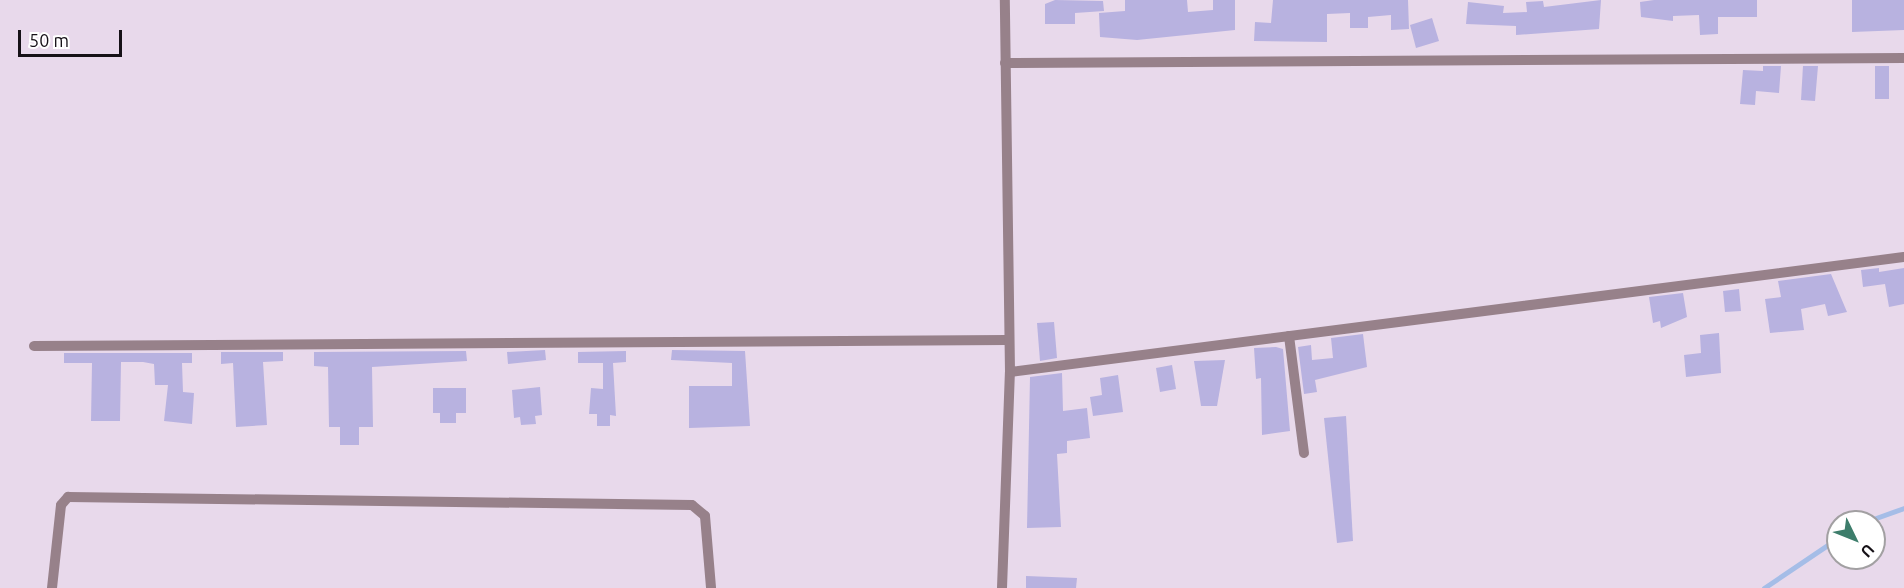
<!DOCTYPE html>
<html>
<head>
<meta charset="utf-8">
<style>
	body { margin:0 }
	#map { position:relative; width:1904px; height:588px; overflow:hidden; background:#e8d9eb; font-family:Ubuntu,sans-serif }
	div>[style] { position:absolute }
	.stream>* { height:4.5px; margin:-2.25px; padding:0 2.25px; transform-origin:2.25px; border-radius:2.25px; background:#a5bde7 }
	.building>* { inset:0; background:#b8b2e0 }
	.street>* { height:10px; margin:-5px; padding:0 5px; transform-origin:5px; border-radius:5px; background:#97818a }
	span { translate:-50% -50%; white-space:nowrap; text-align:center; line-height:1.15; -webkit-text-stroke:4.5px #fff; paint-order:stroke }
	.north { position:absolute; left:1826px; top:510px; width:60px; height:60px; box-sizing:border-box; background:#fff; border:2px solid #a2a0a2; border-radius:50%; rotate:133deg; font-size:16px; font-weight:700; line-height:24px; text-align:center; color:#161117 }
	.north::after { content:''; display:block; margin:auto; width:21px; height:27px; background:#3d7d6b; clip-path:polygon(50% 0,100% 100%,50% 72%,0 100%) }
	.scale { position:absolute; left:18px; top:30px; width:104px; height:27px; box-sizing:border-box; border:3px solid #161117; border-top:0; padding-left:8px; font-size:18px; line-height:21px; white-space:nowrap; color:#161117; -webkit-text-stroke:4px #fff; paint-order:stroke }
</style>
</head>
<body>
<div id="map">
	<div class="stream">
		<div style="left:1865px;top:522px;width:41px;rotate:-19.7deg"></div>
		<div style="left:1764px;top:588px;width:89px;rotate:-34deg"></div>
	</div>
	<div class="building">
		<div style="clip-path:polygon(1055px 0,1103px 1px,1104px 11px,1075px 13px,1075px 24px,1045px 24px,1045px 4px)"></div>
		<div style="clip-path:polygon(1125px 0,1187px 0,1188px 12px,1213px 10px,1213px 0,1235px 0,1235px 30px,1137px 40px,1100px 37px,1099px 13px,1125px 11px)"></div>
		<div style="clip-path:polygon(1273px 0,1408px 0,1409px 29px,1391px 30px,1391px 15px,1368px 17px,1368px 28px,1350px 28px,1350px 13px,1327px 14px,1327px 42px,1254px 41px,1255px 22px,1271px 23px)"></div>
		<div style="clip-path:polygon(1601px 0,1599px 29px,1516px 35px,1516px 26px,1466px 24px,1468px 2px,1504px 6px,1503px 13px,1527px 12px,1526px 2px,1543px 1px,1544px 7px)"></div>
		<div style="clip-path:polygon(1654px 0,1757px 0,1757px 17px,1718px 17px,1718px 34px,1700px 35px,1699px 15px,1673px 16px,1673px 21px,1641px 17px,1640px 2px)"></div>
		<div style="clip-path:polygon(1852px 0,1904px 0,1904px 30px,1852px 32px)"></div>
		<div style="clip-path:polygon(1432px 18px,1439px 41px,1416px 48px,1410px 25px)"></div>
		<div style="clip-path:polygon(1763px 66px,1781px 66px,1779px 93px,1756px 91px,1755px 105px,1740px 104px,1743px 70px,1763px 71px)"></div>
		<div style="clip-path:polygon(1803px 66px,1818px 66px,1815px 101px,1801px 100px)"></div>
		<div style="clip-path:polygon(1875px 66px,1889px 66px,1889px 99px,1875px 99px)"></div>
		<div style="clip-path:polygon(1879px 268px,1879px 272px,1904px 268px,1904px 304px,1889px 307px,1885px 284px,1863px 287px,1861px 270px)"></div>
		<div style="clip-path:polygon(1831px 274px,1847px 312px,1828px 316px,1825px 304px,1801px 309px,1804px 330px,1770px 333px,1765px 299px,1781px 297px,1778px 281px)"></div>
		<div style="clip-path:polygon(1739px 289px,1741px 311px,1725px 312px,1723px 291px)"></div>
		<div style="clip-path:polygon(1683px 293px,1687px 317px,1661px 328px,1660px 321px,1653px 323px,1649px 297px)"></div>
		<div style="clip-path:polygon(1054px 322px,1057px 358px,1040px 361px,1037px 323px)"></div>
		<div style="clip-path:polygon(1719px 333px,1721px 373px,1686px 377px,1684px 355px,1701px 353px,1700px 335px)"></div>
		<div style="clip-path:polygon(1363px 334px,1367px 367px,1315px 380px,1317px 392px,1304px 394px,1298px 347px,1311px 345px,1312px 360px,1333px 358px,1331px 338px)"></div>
		<div style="clip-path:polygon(1276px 347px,1283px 349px,1290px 431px,1262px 435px,1261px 378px,1256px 379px,1254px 348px)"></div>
		<div style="clip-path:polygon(545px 350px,546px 360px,508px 364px,507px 352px)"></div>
		<div style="clip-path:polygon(672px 350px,745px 351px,750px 426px,689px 428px,689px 386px,732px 386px,732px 363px,671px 360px)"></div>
		<div style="clip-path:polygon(466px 351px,467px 361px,372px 367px,373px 427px,359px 427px,359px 445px,340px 445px,340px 427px,329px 427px,328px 367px,314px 366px,314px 352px)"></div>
		<div style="clip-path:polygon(626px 351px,626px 362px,613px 363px,616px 416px,610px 415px,610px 426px,597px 426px,597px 414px,589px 414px,591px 388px,603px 389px,603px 363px,578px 363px,578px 352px)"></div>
		<div style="clip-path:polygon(221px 352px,283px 352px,283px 361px,263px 362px,267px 425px,236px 427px,233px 363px,221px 364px)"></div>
		<div style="clip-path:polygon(64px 353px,192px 353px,192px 363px,182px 363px,183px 392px,194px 393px,192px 424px,164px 421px,168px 385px,155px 385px,154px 364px,143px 362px,121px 362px,120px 421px,91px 421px,92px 363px,64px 363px)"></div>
		<div style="clip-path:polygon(1225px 360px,1217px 406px,1201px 406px,1194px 361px)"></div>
		<div style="clip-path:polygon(1172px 365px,1176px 389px,1160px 392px,1156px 368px)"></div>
		<div style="clip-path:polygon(1062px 373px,1063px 411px,1087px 408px,1090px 438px,1067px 441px,1067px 453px,1057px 454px,1061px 527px,1027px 528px,1030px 377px)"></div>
		<div style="clip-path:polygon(1118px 375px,1123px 412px,1093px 416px,1090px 397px,1102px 395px,1100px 378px)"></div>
		<div style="clip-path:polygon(540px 387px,542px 415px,535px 416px,536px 424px,521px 425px,520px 417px,514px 418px,512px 390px)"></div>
		<div style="clip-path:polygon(433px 388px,466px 388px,466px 413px,456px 413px,456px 423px,440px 423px,440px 413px,433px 413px)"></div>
		<div style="clip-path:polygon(1346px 416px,1353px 541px,1337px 543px,1324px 418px)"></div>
		<div style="clip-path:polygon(1026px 576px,1077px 578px,1076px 588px,1026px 588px)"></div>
	</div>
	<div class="street">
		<div style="left:1005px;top:63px;width:899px;rotate:-0.32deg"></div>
		<div style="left:1289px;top:336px;width:118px;rotate:82.7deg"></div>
		<div style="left:34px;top:346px;width:973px;rotate:-0.35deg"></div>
		<div style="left:1010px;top:372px;width:901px;rotate:-7.33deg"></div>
		<div style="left:52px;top:588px;width:83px;rotate:-83.8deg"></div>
		<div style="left:61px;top:505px;width:11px;rotate:-49deg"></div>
		<div style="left:68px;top:497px;width:624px;rotate:0.73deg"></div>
		<div style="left:692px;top:505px;width:17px;rotate:40deg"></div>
		<div style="left:705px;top:516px;width:72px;rotate:85.2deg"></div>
		<div style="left:1002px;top:588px;width:216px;rotate:-87.9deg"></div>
		<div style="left:1010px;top:372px;width:372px;rotate:-90.8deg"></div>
	</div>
	<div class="north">U</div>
	<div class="scale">50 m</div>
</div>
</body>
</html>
